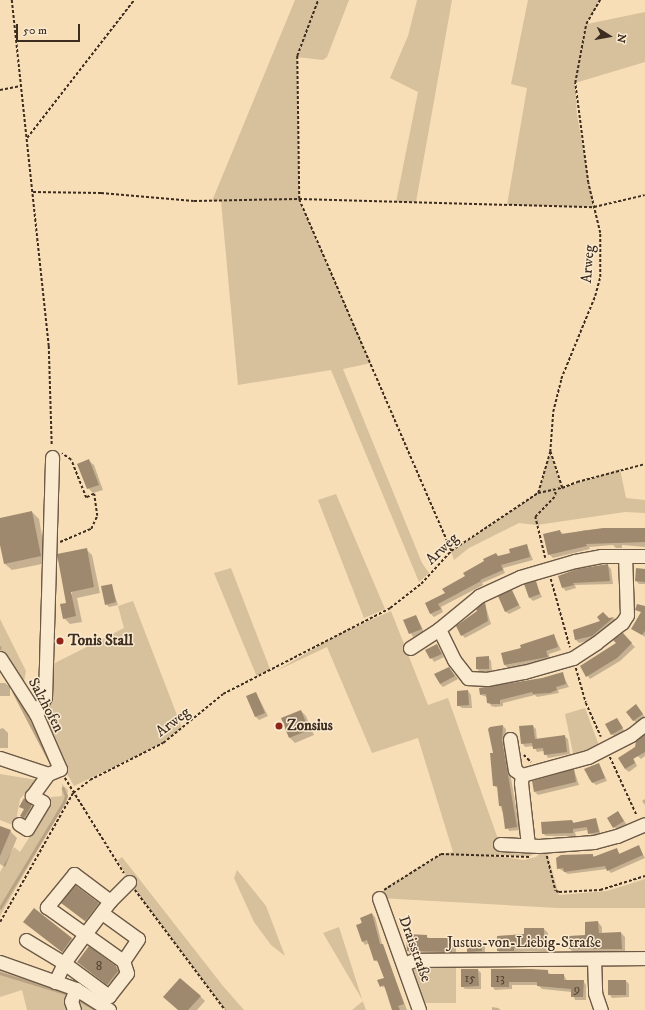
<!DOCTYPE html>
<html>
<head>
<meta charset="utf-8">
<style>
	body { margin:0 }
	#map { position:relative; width:645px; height:1010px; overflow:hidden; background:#f7deb6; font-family:"IM FELL DW Pica",serif }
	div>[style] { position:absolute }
	.green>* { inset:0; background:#d7c09c }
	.shadow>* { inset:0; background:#0003 }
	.stream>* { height:2.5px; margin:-1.25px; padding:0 1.25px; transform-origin:1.25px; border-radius:1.25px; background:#b8a283 }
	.building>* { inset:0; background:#9e896e }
	.path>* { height:1.5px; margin-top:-0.75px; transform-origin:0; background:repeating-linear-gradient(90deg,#3d2d20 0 3px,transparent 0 5px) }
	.roads { filter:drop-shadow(1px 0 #6c5946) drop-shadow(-1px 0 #6c5946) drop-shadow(0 1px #6c5946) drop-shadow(0 -1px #6c5946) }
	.minor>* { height:13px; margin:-6.5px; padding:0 6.5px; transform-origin:6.5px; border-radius:6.5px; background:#faead0 }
	.dots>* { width:11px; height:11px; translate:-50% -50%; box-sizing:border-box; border:2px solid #faead0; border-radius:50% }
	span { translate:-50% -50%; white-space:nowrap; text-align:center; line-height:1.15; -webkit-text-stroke:3px #faead0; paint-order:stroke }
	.number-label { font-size:13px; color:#554434 }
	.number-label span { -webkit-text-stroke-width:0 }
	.street-label { font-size:15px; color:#3d2d20 }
	.poi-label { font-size:15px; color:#3d2d20; font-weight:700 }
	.left { translate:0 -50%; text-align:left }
	.north { position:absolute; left:589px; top:16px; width:40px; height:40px; -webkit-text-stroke:3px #faead0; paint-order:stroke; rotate:101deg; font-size:11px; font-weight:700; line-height:16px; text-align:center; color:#3d2d20 }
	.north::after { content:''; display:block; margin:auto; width:14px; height:18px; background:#3d2d20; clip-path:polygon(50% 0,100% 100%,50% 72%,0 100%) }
	.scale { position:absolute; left:16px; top:24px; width:64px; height:18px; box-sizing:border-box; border:2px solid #3d2d20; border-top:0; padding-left:5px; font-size:12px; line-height:14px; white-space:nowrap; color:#3d2d20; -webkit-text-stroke:3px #faead0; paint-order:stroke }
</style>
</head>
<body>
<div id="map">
	<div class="green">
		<div style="clip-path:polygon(295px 0,349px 0,327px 57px,323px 60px,297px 57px,299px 199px,371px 363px,343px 369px,422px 563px,429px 573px,419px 582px,331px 370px,238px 385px,221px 201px,212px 201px)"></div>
		<div style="clip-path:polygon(417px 0,452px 0,416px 202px,396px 202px,418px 92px,390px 78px,408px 36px)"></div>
		<div style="clip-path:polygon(528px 0,600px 0,587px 24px,645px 12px,645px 62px,575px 83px,577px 115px,594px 207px,507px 205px,527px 88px,511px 84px)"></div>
		<div style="clip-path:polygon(550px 452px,562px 488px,620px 469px,626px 498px,645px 500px,645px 513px,625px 512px,537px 525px,519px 523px,469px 548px,454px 560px,451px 551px,538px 493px)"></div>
		<div style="clip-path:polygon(336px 494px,385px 609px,364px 618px,318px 500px)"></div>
		<div style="clip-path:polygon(231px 568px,270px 669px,257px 677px,214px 573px)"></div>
		<div style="clip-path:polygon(133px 601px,182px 728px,163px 743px,74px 786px,62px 765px,44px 716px,48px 698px,45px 668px,124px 628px,118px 606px)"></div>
		<div style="clip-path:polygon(391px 611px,428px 705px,448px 698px,498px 839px,538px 851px,530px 856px,487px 855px,524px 860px,536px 857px,541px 852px,547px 852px,559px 895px,607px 891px,645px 879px,645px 908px,558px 908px,379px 898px,386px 887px,441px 854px,453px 852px,418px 738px,372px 753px,327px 647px,276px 671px,337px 635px)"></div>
		<div style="clip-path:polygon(0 619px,26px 671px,23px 687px,0 658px)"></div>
		<div style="clip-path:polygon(585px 708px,600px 748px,574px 758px,565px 714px)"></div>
		<div style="clip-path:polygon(0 774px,37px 780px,20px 799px,15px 826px,0 820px)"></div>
		<div style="clip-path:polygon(62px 784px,68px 790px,66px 801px,0 916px,0 872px,14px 847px,20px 852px,46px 811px,51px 797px,62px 796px)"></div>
		<div style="clip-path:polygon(122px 857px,223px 986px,244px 1010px,225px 1010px,129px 882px,118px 860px)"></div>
		<div style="clip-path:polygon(237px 870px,266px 906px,285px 956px,271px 945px,254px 922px,234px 878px)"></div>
		<div style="clip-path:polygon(339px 927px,363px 1002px,366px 1010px,352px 1010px,363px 1001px,323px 933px)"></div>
		<div style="clip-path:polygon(417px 965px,456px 966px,456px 1003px,423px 1003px,412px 973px,413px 967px)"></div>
		<div style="clip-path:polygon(0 966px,67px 990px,109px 1010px,27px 1010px,22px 990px,0 997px)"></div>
	</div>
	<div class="shadow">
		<div style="clip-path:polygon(89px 461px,94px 465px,103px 490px,93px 493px,88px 488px)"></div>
		<div style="clip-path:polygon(32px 512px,39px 519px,47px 563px,12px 570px,5px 564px,0 541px,0 519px)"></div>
		<div style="clip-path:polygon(638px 528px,645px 529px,645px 547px,622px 545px,622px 548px,616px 548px,613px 545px,589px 547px,590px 549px,553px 558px,549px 554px,560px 531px,564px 535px,585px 530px)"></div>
		<div style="clip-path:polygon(527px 545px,533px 560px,503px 568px,505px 573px,482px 583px,483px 585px,441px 607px,443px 612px,434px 617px,431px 614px,426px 604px,446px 594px,486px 562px,511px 554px)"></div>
		<div style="clip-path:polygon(86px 549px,92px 555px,100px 593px,77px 598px,82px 622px,70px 624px,64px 618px)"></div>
		<div style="clip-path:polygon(608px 566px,611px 569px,613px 584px,575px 585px,576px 588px,566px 591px,563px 588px)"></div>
		<div style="clip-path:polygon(645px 570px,645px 584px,639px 584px,636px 581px)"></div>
		<div style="clip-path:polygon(535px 582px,542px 597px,533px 601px,529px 597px)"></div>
		<div style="clip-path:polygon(111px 585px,118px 605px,109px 607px,106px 604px)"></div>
		<div style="clip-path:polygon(511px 591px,521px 608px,509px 614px,505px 611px)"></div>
		<div style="clip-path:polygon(485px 604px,491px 624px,465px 638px,462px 635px)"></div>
		<div style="clip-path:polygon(416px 616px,424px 632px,413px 637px,404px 621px)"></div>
		<div style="clip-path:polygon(614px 618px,616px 620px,595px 639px,579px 643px,576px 640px,574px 631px)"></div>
		<div style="clip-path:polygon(645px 620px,645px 637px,633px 629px)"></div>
		<div style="clip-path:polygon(622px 634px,635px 647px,620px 661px,590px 679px,581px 666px,617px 643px)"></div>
		<div style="clip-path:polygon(554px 635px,561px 650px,549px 654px,550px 660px,508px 668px,505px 665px,522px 649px)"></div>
		<div style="clip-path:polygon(437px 645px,444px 657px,434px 662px,427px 650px)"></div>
		<div style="clip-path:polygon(488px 657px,491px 661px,492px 672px,480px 672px,477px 669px)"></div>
		<div style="clip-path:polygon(449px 668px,458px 679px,443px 687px,440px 684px)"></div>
		<div style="clip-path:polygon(562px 673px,569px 687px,558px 690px,559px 693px,537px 697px,535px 695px,503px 703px,503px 706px,495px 707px,491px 706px,487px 697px,481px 695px)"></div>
		<div style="clip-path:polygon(0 683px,5px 683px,10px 687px,10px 696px,0 696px)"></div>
		<div style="clip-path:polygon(468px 691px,471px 695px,472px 708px,462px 708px,458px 705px)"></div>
		<div style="clip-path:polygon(256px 693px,268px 716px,259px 720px,256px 717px)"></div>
		<div style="clip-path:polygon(639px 709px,645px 717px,637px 723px,633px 720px)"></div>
		<div style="clip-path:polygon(301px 711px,306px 716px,314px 735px,295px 743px,290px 738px)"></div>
		<div style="clip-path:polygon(617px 719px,625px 732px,615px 737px,612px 734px)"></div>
		<div style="clip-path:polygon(503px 726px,506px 729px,505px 744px,520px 830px,509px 831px,500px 805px,498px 788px,494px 786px,494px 754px)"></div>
		<div style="clip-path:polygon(533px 726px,536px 729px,537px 740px,564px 736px,568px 739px,570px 754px,548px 758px,544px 751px,537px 752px,534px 746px,525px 747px,522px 743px)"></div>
		<div style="clip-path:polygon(3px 728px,8px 733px,8px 748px,0 748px,0 729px)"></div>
		<div style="clip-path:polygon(645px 735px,645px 756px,641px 759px,632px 751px)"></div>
		<div style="clip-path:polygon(632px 755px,637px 766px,629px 772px,625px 769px)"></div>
		<div style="clip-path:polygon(599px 764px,607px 781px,596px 785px,589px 779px,585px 769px)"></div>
		<div style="clip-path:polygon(574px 770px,579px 785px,538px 795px,535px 792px)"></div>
		<div style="clip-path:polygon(645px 799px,645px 805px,642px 801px)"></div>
		<div style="clip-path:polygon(25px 800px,34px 809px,28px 820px,21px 816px,25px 810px,21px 806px)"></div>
		<div style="clip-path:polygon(618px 812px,627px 825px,617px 830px,614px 827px)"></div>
		<div style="clip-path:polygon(596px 819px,601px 835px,592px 836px,588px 830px,575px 832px,576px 836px,546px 836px,542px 833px,572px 821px,574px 823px)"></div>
		<div style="clip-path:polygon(0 827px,10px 831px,17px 838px,5px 867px,0 864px)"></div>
		<div style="clip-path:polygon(639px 847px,645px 858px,611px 873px,607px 869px,568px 874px,558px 868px,592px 855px,595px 857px,616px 849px,620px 854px)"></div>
		<div style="clip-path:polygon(62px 903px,98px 903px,103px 908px,90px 925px)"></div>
		<div style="clip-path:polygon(34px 910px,77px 943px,67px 956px,25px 922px)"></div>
		<div style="clip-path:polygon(372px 914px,375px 917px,382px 944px,407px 1010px,393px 1010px,386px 988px,381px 986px,385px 979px,379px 963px,375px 960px,369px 943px,365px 945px,363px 942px,357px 926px)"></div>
		<div style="clip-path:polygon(598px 922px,602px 927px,602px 933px,621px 933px,625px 937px,625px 952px,574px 953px,570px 949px)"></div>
		<div style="clip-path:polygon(544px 929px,548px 933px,548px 951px,518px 952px,518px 955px,503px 955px,498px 951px,525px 935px)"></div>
		<div style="clip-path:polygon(426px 936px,430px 939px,452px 939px,456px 943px,456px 955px,412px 955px,408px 951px)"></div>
		<div style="clip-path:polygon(482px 940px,485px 943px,485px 954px,471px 954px,468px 951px)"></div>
		<div style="clip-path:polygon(78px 962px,116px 967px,121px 972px,113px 989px)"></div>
		<div style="clip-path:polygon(478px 970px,481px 973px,481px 989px,465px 989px,462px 986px)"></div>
		<div style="clip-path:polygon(547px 971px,551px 975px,564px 975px,567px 981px,583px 981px,586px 985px,586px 1000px,575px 1000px,572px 992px,542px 989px,538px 985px,512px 985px,512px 989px,495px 990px,492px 986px)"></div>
		<div style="clip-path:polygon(626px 981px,629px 984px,629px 997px,612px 998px,609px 994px)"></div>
		<div style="clip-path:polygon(200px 996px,205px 1001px,197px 1010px,179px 1010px)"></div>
		<div style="clip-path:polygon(492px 1007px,498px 1008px,501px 1010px,492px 1010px)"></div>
	</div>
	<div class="stream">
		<div style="left:0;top:647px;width:1px;rotate:90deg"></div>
		<div style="left:14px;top:692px;width:80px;rotate:62.5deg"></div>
		<div style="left:0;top:908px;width:124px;rotate:-58.9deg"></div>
		<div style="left:64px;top:802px;width:6px;rotate:-72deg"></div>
		<div style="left:66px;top:796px;width:8px;rotate:-113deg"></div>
		<div style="left:0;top:973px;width:68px;rotate:17.1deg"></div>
		<div style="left:78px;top:999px;width:22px;rotate:30deg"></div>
	</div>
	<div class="building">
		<div style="clip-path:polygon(89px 459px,99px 485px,87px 489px,77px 464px)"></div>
		<div style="clip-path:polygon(32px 511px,41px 556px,4px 564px,0 545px,0 518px)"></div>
		<div style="clip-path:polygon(603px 528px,645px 528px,645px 542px,586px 544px,587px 546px,548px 555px,543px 534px,560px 530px,561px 534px)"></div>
		<div style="clip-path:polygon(527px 544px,530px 557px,501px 565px,503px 570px,480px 580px,481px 581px,438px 604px,441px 609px,430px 614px,425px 603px,445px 593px,442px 589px,465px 576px,463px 573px,484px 561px,483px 559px,496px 553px,498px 556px,510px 553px,509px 549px)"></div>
		<div style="clip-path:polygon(87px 548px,94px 587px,71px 592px,76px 616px,63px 619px,60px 604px,66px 603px,57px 554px)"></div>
		<div style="clip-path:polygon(608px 564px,610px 581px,573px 583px,574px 585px,562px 588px,558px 576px,577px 569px)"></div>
		<div style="clip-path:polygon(636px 568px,645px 569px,645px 582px,635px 581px)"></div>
		<div style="clip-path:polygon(536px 581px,540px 594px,529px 598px,524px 584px)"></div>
		<div style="clip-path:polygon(112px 584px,116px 602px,105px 605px,101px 586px)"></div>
		<div style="clip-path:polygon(512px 590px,519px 605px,505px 612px,498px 596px)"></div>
		<div style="clip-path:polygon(485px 602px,488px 621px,461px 636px,456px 626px,477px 611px,476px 609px)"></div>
		<div style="clip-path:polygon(637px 604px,645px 606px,645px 631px,642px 635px,631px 629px,641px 612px,635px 610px)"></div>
		<div style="clip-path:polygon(603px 612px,609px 618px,614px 617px,592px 636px,575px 640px,573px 630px,600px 621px,597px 617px)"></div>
		<div style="clip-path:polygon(416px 615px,422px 629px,409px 634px,403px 620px)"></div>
		<div style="clip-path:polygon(623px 633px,632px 643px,617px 658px,586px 677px,580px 666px,616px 643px,613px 640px)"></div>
		<div style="clip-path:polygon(554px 634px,558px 647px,546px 651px,548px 657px,504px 665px,501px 653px,521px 648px,520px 645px)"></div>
		<div style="clip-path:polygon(437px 644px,442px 654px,430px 659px,425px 650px)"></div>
		<div style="clip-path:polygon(489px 656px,489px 669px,476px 669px,476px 657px)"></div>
		<div style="clip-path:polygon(449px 667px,455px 676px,440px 684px,434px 674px)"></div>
		<div style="clip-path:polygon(563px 672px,566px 684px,556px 687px,557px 690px,550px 693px,533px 694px,532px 692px,500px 700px,500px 704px,492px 704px,487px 703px,486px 694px,480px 695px,479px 688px,542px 678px)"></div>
		<div style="clip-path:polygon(468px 690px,469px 705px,457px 706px,457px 691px)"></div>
		<div style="clip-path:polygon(256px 692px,265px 713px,255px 717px,246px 696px)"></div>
		<div style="clip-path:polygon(636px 704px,643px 714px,633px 721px,626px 712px)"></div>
		<div style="clip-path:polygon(301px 710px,309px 730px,289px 738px,281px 718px)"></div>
		<div style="clip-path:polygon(617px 718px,623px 728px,611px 735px,605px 724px)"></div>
		<div style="clip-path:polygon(503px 725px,502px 740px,517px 827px,505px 829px,502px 806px,499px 806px,497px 786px,493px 786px,490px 753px,493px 753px,488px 729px,490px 727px)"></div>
		<div style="clip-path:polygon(533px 725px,535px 739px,565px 735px,567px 752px,544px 755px,543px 748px,533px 749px,532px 743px,521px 744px,519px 726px)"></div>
		<div style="clip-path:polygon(645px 734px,645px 752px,633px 759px,635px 763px,625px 769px,618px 758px,635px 747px,636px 741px)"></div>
		<div style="clip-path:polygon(599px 763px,605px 778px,592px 783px,584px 769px)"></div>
		<div style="clip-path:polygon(574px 769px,576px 782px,534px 792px,532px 781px)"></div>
		<div style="clip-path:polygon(24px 798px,32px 805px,24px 818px,20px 816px,24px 809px,19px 807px)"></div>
		<div style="clip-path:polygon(618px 811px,624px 821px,613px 828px,607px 818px)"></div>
		<div style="clip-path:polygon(596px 818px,599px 832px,588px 834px,587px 827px,573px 829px,573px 833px,542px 834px,541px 822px,572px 820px,573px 823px)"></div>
		<div style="clip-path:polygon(0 826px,11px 830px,0 856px)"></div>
		<div style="clip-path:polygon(639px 845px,643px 855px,607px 871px,605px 866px,564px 872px,563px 868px,557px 869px,556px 858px,561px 855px,593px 854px,593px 857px,617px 848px,619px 854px)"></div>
		<div style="clip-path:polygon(75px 885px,99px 903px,85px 921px,61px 903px)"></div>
		<div style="clip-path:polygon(34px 908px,72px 938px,62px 952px,23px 922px)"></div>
		<div style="clip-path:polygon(372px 913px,380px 944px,383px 944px,404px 1004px,398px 1006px,400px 1010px,392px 1010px,384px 985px,380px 987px,377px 980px,384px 978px,377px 960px,374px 961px,367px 940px,362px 942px,356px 925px,362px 923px,360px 918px)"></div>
		<div style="clip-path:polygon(598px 921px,599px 933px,621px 932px,622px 949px,569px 949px,569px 936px,585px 935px,585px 922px)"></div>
		<div style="clip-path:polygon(524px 928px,544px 928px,544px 948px,514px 948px,514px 951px,497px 951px,497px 936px,524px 934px)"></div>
		<div style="clip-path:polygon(406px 934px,427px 935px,427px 938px,452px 938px,452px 952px,407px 951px)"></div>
		<div style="clip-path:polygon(467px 939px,482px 939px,482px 951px,467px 952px)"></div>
		<div style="clip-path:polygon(89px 946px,116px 966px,118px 971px,107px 985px,77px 962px)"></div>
		<div style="clip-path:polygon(461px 969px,478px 969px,479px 986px,461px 987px)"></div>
		<div style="clip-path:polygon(491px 969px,531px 969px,548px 970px,548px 974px,564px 974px,564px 980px,584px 980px,583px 997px,571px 997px,571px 989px,537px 986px,537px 982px,509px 982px,509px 987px,491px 987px)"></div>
		<div style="clip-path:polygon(180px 978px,201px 996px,188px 1010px,178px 1010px,163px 997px)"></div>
		<div style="clip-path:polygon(608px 980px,626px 980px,626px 995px,608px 995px)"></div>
	</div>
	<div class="path">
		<div style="left:12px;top:0;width:348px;rotate:83.9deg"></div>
		<div style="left:49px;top:346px;width:100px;rotate:88.3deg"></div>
		<div style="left:0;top:90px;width:21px;rotate:-11deg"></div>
		<div style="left:27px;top:138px;width:175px;rotate:-52.2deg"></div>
		<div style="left:33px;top:192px;width:68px;rotate:0.8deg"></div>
		<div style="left:101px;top:193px;width:93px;rotate:4.9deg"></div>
		<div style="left:194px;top:201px;width:105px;rotate:-1.1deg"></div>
		<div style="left:299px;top:199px;width:143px;rotate:-90.8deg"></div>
		<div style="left:297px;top:56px;width:60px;rotate:-69.4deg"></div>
		<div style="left:562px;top:488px;width:16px;rotate:-22deg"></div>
		<div style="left:577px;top:482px;width:70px;rotate:-14.8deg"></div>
		<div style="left:538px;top:493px;width:25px;rotate:-12deg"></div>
		<div style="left:562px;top:488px;width:38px;rotate:-108deg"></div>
		<div style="left:60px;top:542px;width:34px;rotate:-23deg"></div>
		<div style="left:91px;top:529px;width:14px;rotate:-65deg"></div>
		<div style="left:97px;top:516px;width:22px;rotate:-98deg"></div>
		<div style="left:94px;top:494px;width:9px;rotate:153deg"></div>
		<div style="left:86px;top:498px;width:41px;rotate:-111.5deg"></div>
		<div style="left:71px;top:460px;width:11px;rotate:-146deg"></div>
		<div style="left:451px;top:551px;width:383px;rotate:-113.4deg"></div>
		<div style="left:299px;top:199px;width:295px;rotate:1.6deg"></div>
		<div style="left:594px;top:207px;width:52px;rotate:-13.2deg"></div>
		<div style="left:545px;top:558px;width:42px;rotate:-103.7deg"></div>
		<div style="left:535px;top:517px;width:30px;rotate:-46deg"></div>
		<div style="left:556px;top:495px;width:4px;rotate:-117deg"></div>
		<div style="left:551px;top:579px;width:71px;rotate:74.4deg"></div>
		<div style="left:576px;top:668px;width:36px;rotate:74deg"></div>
		<div style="left:586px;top:703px;width:37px;rotate:66deg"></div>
		<div style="left:524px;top:755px;width:10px;rotate:45deg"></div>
		<div style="left:610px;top:757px;width:65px;rotate:65.4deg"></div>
		<div style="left:65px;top:778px;width:112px;rotate:58.2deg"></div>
		<div style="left:547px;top:856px;width:36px;rotate:76deg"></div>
		<div style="left:556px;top:891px;width:3px;rotate:18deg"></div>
		<div style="left:559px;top:892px;width:41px;rotate:-2.8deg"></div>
		<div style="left:600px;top:890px;width:47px;rotate:-17.3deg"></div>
		<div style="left:135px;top:890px;width:150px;rotate:53.1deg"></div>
		<div style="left:384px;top:890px;width:67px;rotate:-32.3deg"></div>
		<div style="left:441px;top:854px;width:90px;rotate:1.9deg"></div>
		<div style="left:0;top:922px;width:148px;rotate:-60.5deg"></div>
		<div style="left:73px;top:793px;width:21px;rotate:-37deg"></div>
		<div style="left:90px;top:780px;width:82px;rotate:-26.9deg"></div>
		<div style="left:163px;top:743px;width:77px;rotate:-39.2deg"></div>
		<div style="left:223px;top:694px;width:188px;rotate:-27.2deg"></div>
		<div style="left:390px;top:608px;width:39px;rotate:-38deg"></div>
		<div style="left:421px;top:584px;width:45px;rotate:-47.7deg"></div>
		<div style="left:451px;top:551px;width:105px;rotate:-33.7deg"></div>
		<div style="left:538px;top:493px;width:43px;rotate:-73.7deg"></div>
		<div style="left:550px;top:452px;width:40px;rotate:-85.7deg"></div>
		<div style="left:553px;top:412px;width:34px;rotate:-76deg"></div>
		<div style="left:561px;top:379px;width:90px;rotate:-67.7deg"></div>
		<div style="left:595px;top:296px;width:20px;rotate:-75deg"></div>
		<div style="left:600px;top:277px;width:44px;rotate:-90deg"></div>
		<div style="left:600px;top:233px;width:51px;rotate:-103.5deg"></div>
		<div style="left:588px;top:183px;width:101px;rotate:-97.4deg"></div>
		<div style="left:575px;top:83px;width:60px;rotate:-79.4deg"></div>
		<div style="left:586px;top:24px;width:28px;rotate:-60deg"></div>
	</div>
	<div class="roads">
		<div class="minor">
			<div style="left:439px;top:629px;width:34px;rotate:64deg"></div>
			<div style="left:454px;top:660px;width:23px;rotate:52deg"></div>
			<div style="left:468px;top:678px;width:19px;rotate:3deg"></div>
			<div style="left:487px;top:679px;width:38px;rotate:-11deg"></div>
			<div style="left:524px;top:672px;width:51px;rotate:-15.9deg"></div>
			<div style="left:573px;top:658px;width:27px;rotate:-33deg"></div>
			<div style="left:596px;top:643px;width:33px;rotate:-38deg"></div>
			<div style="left:622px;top:623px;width:9px;rotate:-58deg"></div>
			<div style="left:627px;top:615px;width:59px;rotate:-91.9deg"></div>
			<div style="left:410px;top:648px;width:35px;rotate:-33deg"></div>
			<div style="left:439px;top:629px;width:52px;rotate:-39.5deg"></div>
			<div style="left:479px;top:596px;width:45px;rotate:-24.9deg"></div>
			<div style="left:520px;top:577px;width:57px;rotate:-16.2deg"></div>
			<div style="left:575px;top:561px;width:26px;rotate:-11deg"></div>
			<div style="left:601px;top:556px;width:44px"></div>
			<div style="left:0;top:658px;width:67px;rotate:57.3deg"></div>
			<div style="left:36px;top:714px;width:60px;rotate:66.4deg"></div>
			<div style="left:60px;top:769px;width:13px;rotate:157deg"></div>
			<div style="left:48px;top:774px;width:51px;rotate:-161.6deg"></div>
			<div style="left:36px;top:714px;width:19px;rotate:-62deg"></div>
			<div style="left:45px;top:697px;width:240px;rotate:-88.3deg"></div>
			<div style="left:510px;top:739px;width:31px;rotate:81deg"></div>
			<div style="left:515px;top:770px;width:9px;rotate:36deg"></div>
			<div style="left:19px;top:824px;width:9px;rotate:32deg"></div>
			<div style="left:27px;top:829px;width:31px;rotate:-59deg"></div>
			<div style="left:43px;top:802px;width:13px;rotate:-151deg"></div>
			<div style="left:32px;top:796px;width:27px;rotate:-54deg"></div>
			<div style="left:500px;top:844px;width:39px;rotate:3deg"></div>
			<div style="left:539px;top:846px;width:55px;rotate:-4.2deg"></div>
			<div style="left:594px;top:842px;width:24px;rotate:-15deg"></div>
			<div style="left:617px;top:836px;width:30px;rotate:-23deg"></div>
			<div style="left:528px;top:845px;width:62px;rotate:-96.4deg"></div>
			<div style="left:521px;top:783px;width:8px;rotate:-83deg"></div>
			<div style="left:522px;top:775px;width:68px;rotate:-15.3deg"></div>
			<div style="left:588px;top:757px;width:48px;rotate:-27.1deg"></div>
			<div style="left:631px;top:735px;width:18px;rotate:-38deg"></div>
			<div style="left:379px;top:898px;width:119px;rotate:70.3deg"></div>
			<div style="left:110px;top:901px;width:27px;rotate:-45deg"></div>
			<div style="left:102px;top:913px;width:44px;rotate:35.8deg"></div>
			<div style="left:138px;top:939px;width:27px;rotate:124deg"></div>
			<div style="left:123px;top:961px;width:47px;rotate:-144.6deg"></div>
			<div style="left:85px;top:934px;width:41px;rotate:-52.9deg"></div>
			<div style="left:110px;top:901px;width:45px;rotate:-143.1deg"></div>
			<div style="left:74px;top:874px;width:43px;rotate:129.3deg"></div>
			<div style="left:47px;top:907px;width:47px;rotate:35.4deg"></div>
			<div style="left:85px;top:934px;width:36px;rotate:126deg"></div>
			<div style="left:64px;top:963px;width:56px;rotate:36.3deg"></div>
			<div style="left:109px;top:996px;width:29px;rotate:-52deg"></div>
			<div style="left:127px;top:973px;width:13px;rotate:-108deg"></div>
			<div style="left:26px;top:940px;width:44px;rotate:31.2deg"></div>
			<div style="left:64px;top:963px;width:21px;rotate:115deg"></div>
			<div style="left:594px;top:959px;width:34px;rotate:88deg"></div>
			<div style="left:595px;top:993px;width:18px;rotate:71deg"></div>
			<div style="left:0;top:962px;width:81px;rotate:19.6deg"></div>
			<div style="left:76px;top:989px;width:39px;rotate:32deg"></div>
			<div style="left:404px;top:964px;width:11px;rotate:-22deg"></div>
			<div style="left:414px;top:960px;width:231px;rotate:-0.5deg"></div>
			<div style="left:74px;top:1010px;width:9px;rotate:-108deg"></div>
			<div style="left:71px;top:1001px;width:13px;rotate:-67deg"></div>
		</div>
	</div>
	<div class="dots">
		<div style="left:60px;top:641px;background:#8f2418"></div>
		<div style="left:279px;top:726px;background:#8f2418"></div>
	</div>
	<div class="number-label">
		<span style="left:99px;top:966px">8</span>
		<span style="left:470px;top:978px">15</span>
		<span style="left:500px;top:978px">13</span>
		<span style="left:577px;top:989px">9</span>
	</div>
	<div class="street-label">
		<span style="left:588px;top:264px;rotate:-85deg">Arweg</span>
		<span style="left:442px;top:549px;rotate:-43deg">Arweg</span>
		<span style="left:46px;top:705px;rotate:62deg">Salzhofen</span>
		<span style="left:173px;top:722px;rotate:-37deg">Arweg</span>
		<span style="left:524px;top:943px">Justus-von-Liebig-Straße</span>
		<span style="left:415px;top:949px;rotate:70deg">Draisstraße</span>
	</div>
	<div class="poi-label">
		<span class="left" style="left:68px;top:641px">Tonis Stall</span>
		<span class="left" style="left:287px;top:726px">Zonsius</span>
	</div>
	<div class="north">N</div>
	<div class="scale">50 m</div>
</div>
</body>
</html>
